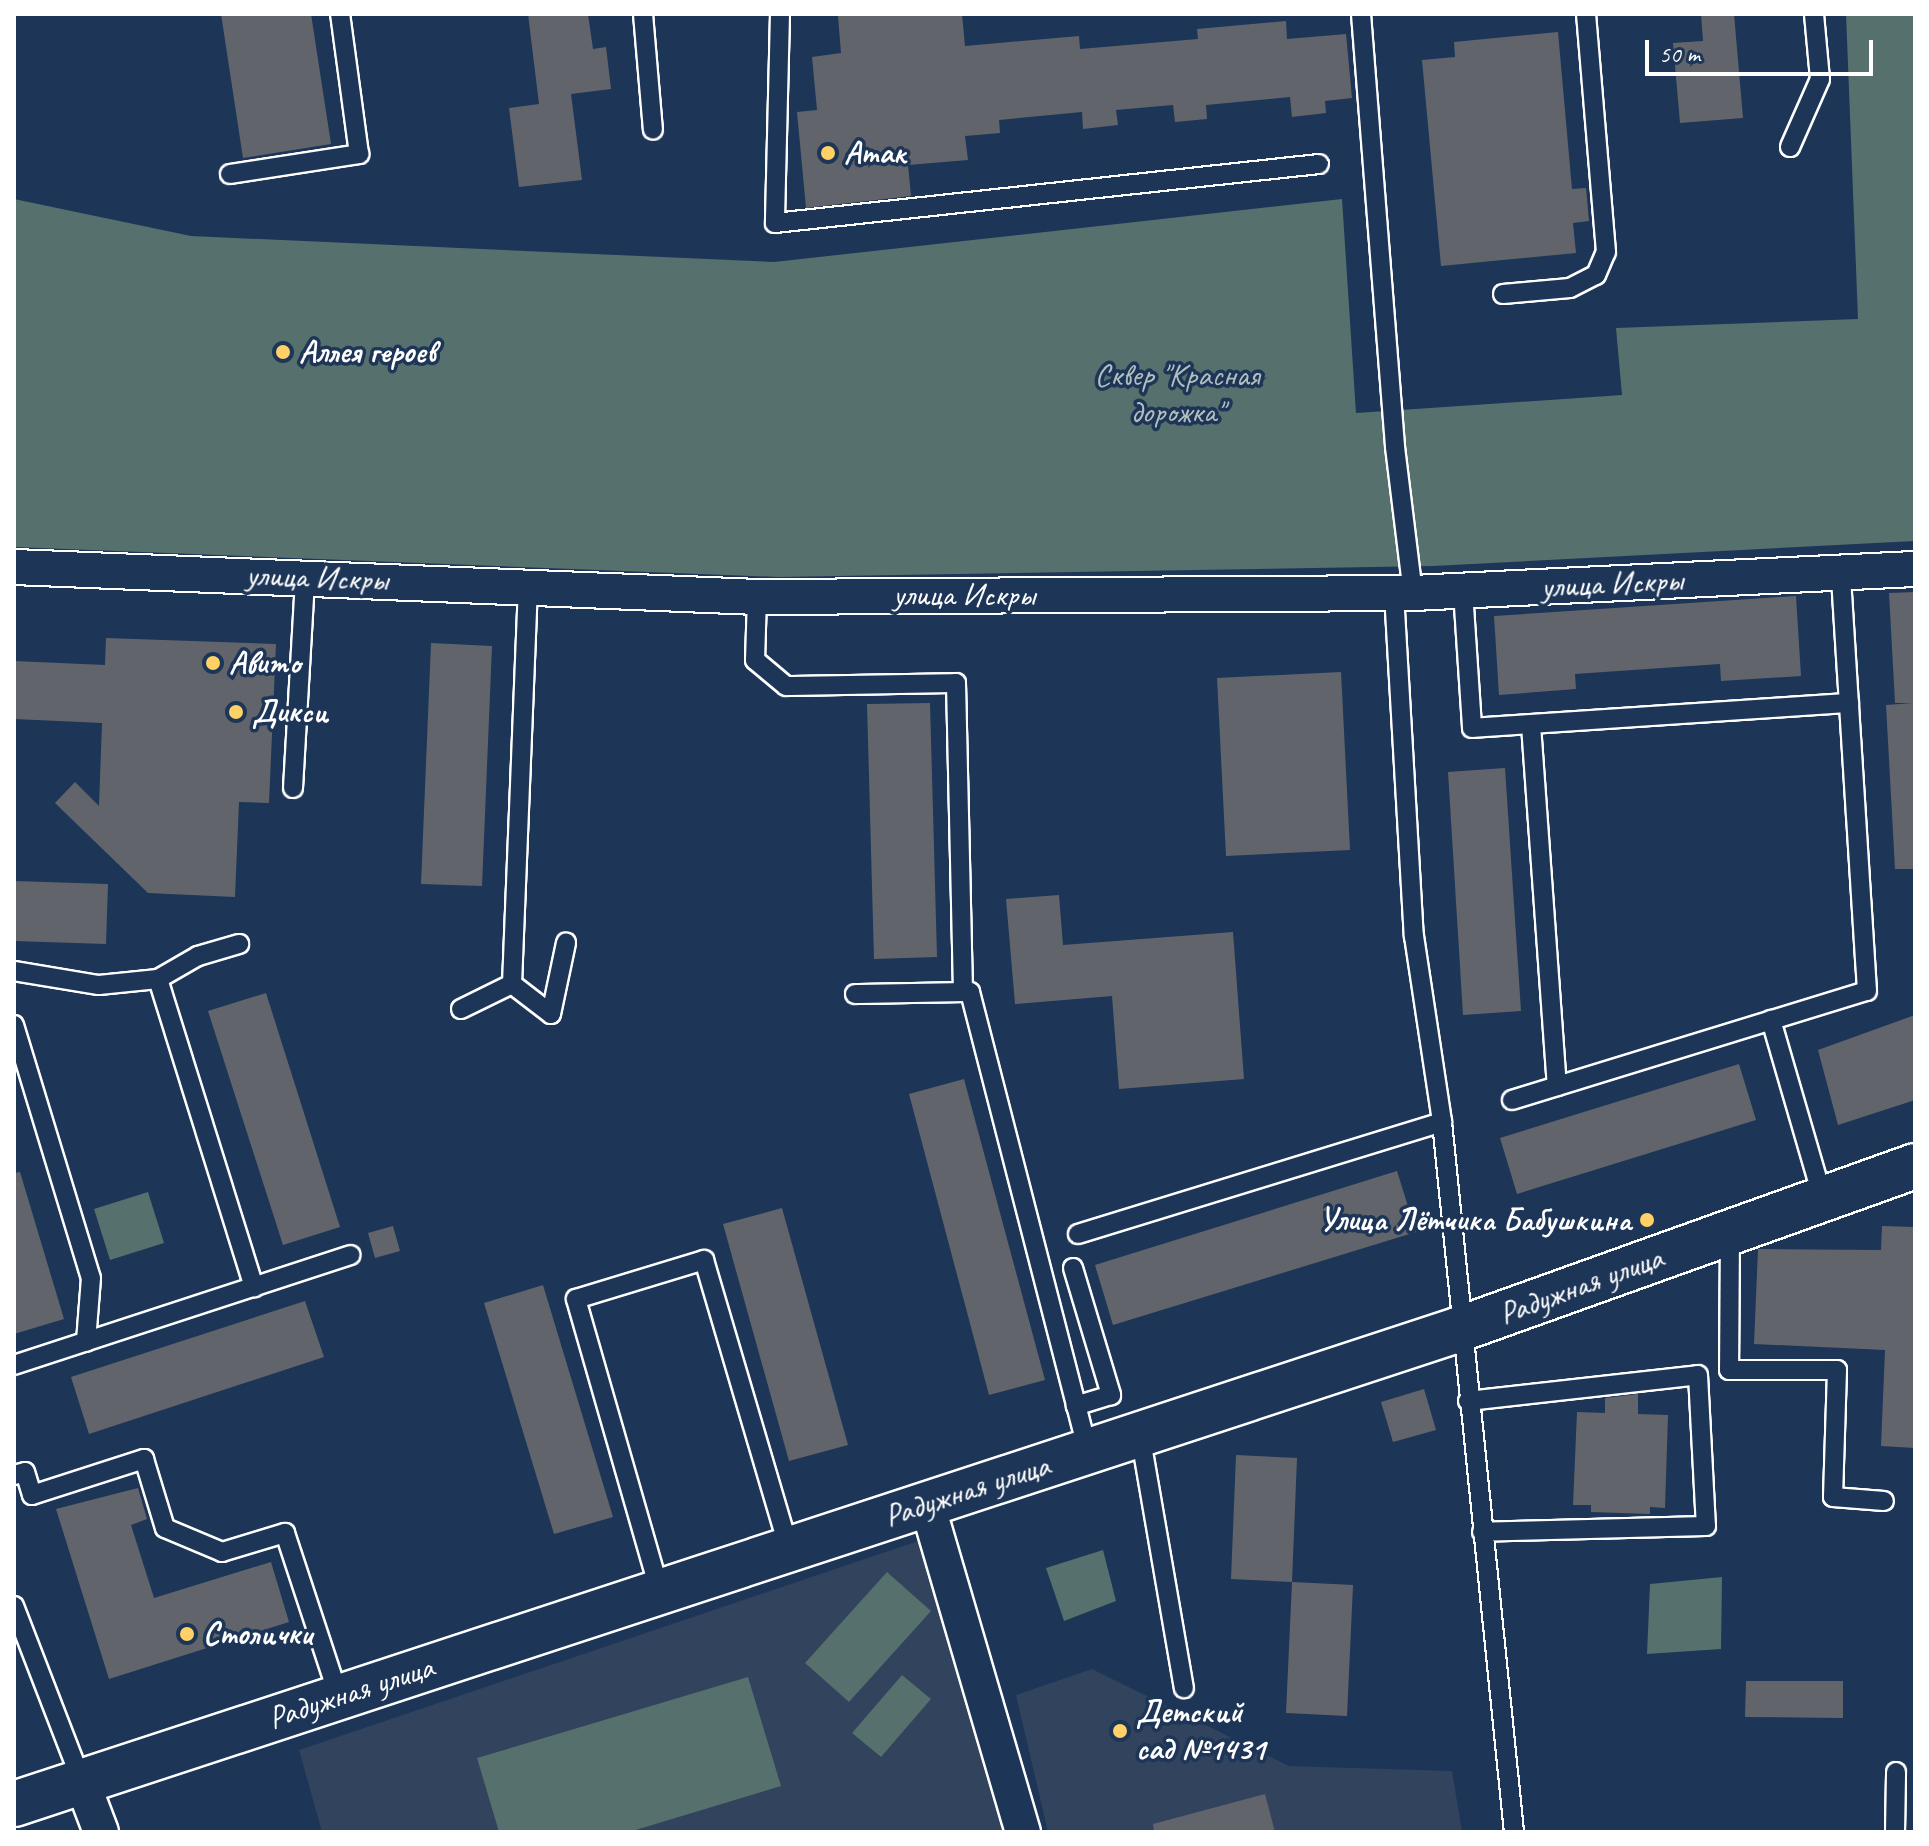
<!DOCTYPE html>
<html>
<head>
<meta charset="utf-8">
<style>
	body { margin:0 }
	#map { position:relative; width:1929px; height:1846px; overflow:hidden; background:#1d3557; font-family:Caveat,sans-serif }
	div>[style] { position:absolute }
	.built>* { inset:0; background:#31435d }
	.green>* { inset:0; background:#55706d }
	.building>* { inset:0; background:#61656b }
	.roads { filter:drop-shadow(2px 0 #fff) drop-shadow(-2px 0 #fff) drop-shadow(0 2px #fff) drop-shadow(0 -2px #fff) }
	.service>* { height:18px; margin:-9px; padding:0 9px; transform-origin:9px; border-radius:9px; background:#1d3557 }
	.minor>* { height:34px; margin:-17px; padding:0 17px; transform-origin:17px; border-radius:17px; background:#1d3557 }
	.tertiary>* { height:44px; margin:-22px; padding:0 22px; transform-origin:22px; border-radius:22px; background:#1d3557 }
	.dots>* { width:22px; height:22px; translate:-50% -50%; box-sizing:border-box; border:4px solid #1d3557; border-radius:50% }
	span { translate:-50% -50%; white-space:nowrap; text-align:center; line-height:1.15; -webkit-text-stroke:7px #1d3557; paint-order:stroke }
	.poi-label { font-size:32px; color:#fff; font-weight:700 }
	.left { translate:0 -50%; text-align:left }
	.right { translate:-100% -50%; text-align:right }
	.park-label { font-size:32px; color:#b2bfbd }
	.street-label { font-size:32px; color:#fff }
	.frame { position:absolute; inset:0; border:16px solid #fff; pointer-events:none }
	.scale { position:absolute; left:1645px; top:40px; width:228px; height:36px; box-sizing:border-box; border:4px solid #fff; border-top:0; padding-left:10px; font-size:24px; line-height:28px; white-space:nowrap; color:#fff; -webkit-text-stroke:6px #1d3557; paint-order:stroke }
</style>
</head>
<body>
<div id="map">
	<div class="built">
		<div style="clip-path:polygon(924px 1539px,1005px 1832px,322px 1832px,299px 1750px)"></div>
		<div style="clip-path:polygon(1092px 1669px,1289px 1766px,1452px 1771px,1462px 1832px,1048px 1832px,1016px 1695px)"></div>
	</div>
	<div class="green">
		<div style="clip-path:polygon(1846px 14px,1915px 14px,1915px 541px,1433px 566px,778px 577px,14px 547px,14px 199px,191px 236px,774px 262px,1342px 199px,1356px 413px,1622px 395px,1616px 328px,1858px 319px)"></div>
		<div style="clip-path:polygon(148px 1192px,164px 1243px,110px 1260px,94px 1209px)"></div>
		<div style="clip-path:polygon(1103px 1550px,1116px 1601px,1064px 1621px,1046px 1568px)"></div>
		<div style="clip-path:polygon(887px 1572px,931px 1611px,849px 1702px,805px 1663px)"></div>
		<div style="clip-path:polygon(1722px 1577px,1721px 1649px,1647px 1654px,1650px 1584px)"></div>
		<div style="clip-path:polygon(902px 1675px,931px 1699px,881px 1757px,852px 1733px)"></div>
		<div style="clip-path:polygon(748px 1677px,781px 1786px,629px 1832px,499px 1832px,477px 1758px)"></div>
	</div>
	<div class="building">
		<div style="clip-path:polygon(221px 14px,311px 14px,331px 144px,243px 158px)"></div>
		<div style="clip-path:polygon(528px 14px,588px 14px,593px 49px,606px 47px,611px 89px,571px 94px,582px 180px,519px 187px,509px 108px,539px 104px)"></div>
		<div style="clip-path:polygon(962px 14px,965px 46px,1079px 36px,1080px 49px,1198px 39px,1197px 29px,1286px 21px,1287px 39px,1346px 34px,1352px 98px,1325px 101px,1326px 113px,1292px 117px,1290px 97px,1206px 105px,1207px 119px,1175px 122px,1173px 105px,1116px 110px,1118px 125px,1083px 129px,1082px 112px,999px 120px,1000px 133px,965px 136px,968px 160px,908px 165px,911px 196px,806px 208px,797px 112px,817px 110px,812px 57px,841px 53px,838px 16px)"></div>
		<div style="clip-path:polygon(1701px 14px,1734px 14px,1743px 118px,1680px 123px,1673px 43px,1703px 41px)"></div>
		<div style="clip-path:polygon(1558px 32px,1572px 189px,1586px 188px,1589px 221px,1573px 223px,1576px 253px,1441px 266px,1422px 60px,1455px 57px,1454px 42px)"></div>
		<div style="clip-path:polygon(1915px 592px,1915px 869px,1895px 869px,1886px 705px,1913px 703px,1895px 703px,1889px 593px)"></div>
		<div style="clip-path:polygon(1796px 596px,1801px 676px,1721px 681px,1720px 664px,1575px 674px,1576px 689px,1499px 695px,1494px 616px)"></div>
		<div style="clip-path:polygon(106px 638px,276px 644px,269px 803px,239px 802px,235px 897px,148px 893px,55px 803px,75px 782px,99px 806px,102px 723px,14px 719px,14px 661px,105px 665px)"></div>
		<div style="clip-path:polygon(431px 643px,492px 646px,482px 886px,421px 884px)"></div>
		<div style="clip-path:polygon(1341px 672px,1350px 850px,1226px 856px,1217px 678px)"></div>
		<div style="clip-path:polygon(930px 703px,937px 957px,874px 959px,867px 704px)"></div>
		<div style="clip-path:polygon(1505px 768px,1521px 1011px,1463px 1015px,1448px 772px)"></div>
		<div style="clip-path:polygon(14px 881px,108px 884px,106px 944px,14px 941px)"></div>
		<div style="clip-path:polygon(1059px 895px,1063px 945px,1233px 932px,1244px 1079px,1119px 1089px,1112px 996px,1015px 1004px,1006px 899px)"></div>
		<div style="clip-path:polygon(266px 993px,340px 1227px,283px 1245px,208px 1011px)"></div>
		<div style="clip-path:polygon(1915px 1015px,1915px 1100px,1838px 1125px,1818px 1050px)"></div>
		<div style="clip-path:polygon(1739px 1064px,1756px 1120px,1517px 1194px,1500px 1138px)"></div>
		<div style="clip-path:polygon(964px 1079px,1045px 1380px,989px 1395px,909px 1094px)"></div>
		<div style="clip-path:polygon(1397px 1171px,1416px 1232px,1113px 1325px,1095px 1265px)"></div>
		<div style="clip-path:polygon(20px 1172px,64px 1319px,14px 1334px,14px 1173px)"></div>
		<div style="clip-path:polygon(782px 1208px,848px 1445px,789px 1461px,723px 1224px)"></div>
		<div style="clip-path:polygon(393px 1226px,400px 1251px,375px 1258px,368px 1233px)"></div>
		<div style="clip-path:polygon(1882px 1226px,1915px 1227px,1915px 1448px,1881px 1446px,1885px 1350px,1754px 1344px,1758px 1249px,1881px 1250px)"></div>
		<div style="clip-path:polygon(543px 1285px,613px 1517px,554px 1534px,484px 1303px)"></div>
		<div style="clip-path:polygon(305px 1301px,324px 1357px,89px 1434px,71px 1377px)"></div>
		<div style="clip-path:polygon(1424px 1389px,1436px 1430px,1393px 1442px,1381px 1402px)"></div>
		<div style="clip-path:polygon(1638px 1394px,1638px 1414px,1668px 1415px,1665px 1508px,1650px 1507px,1650px 1514px,1591px 1512px,1591px 1505px,1573px 1505px,1577px 1412px,1605px 1413px,1605px 1398px)"></div>
		<div style="clip-path:polygon(1236px 1455px,1297px 1458px,1292px 1582px,1231px 1579px)"></div>
		<div style="clip-path:polygon(138px 1488px,147px 1519px,131px 1525px,154px 1598px,271px 1562px,289px 1622px,109px 1679px,56px 1509px)"></div>
		<div style="clip-path:polygon(1292px 1582px,1353px 1585px,1347px 1716px,1286px 1713px)"></div>
		<div style="clip-path:polygon(1746px 1681px,1843px 1681px,1843px 1718px,1745px 1717px)"></div>
		<div style="clip-path:polygon(1265px 1794px,1275px 1832px,1154px 1832px,1153px 1824px)"></div>
	</div>
	<div class="roads">
		<div class="service">
			<div style="left:643px;top:14px;width:116px;rotate:85.1deg"></div>
			<div style="left:780px;top:14px;width:209px;rotate:91.4deg"></div>
			<div style="left:775px;top:223px;width:547px;rotate:-6.19deg"></div>
			<div style="left:1361px;top:14px;width:434px;rotate:85.5deg"></div>
			<div style="left:1395px;top:447px;width:147px;rotate:83deg"></div>
			<div style="left:1790px;top:147px;width:74px;rotate:-66.2deg"></div>
			<div style="left:1820px;top:79px;width:65px;rotate:-95.3deg"></div>
			<div style="left:230px;top:174px;width:131px;rotate:-8.8deg"></div>
			<div style="left:359px;top:154px;width:141px;rotate:-97.7deg"></div>
			<div style="left:1503px;top:294px;width:67px;rotate:-5.1deg"></div>
			<div style="left:1570px;top:288px;width:29px;rotate:-27deg"></div>
			<div style="left:1596px;top:275px;width:25px;rotate:-67deg"></div>
			<div style="left:1606px;top:252px;width:239px;rotate:-94.8deg"></div>
			<div style="left:1463px;top:591px;width:137px;rotate:86.2deg"></div>
			<div style="left:1472px;top:728px;width:378px;rotate:-3.8deg"></div>
			<div style="left:1394px;top:593px;width:344px;rotate:86.7deg"></div>
			<div style="left:1414px;top:936px;width:188px;rotate:81.4deg"></div>
			<div style="left:1442px;top:1122px;width:714px;rotate:84.21deg"></div>
			<div style="left:757px;top:597px;width:63px;rotate:91.8deg"></div>
			<div style="left:755px;top:660px;width:40px;rotate:40deg"></div>
			<div style="left:786px;top:686px;width:170px;rotate:-1deg"></div>
			<div style="left:956px;top:683px;width:309px;rotate:88.7deg"></div>
			<div style="left:1531px;top:725px;width:362px;rotate:85.9deg"></div>
			<div style="left:293px;top:788px;width:210px;rotate:-86.7deg"></div>
			<div style="left:14px;top:971px;width:86px;rotate:9.4deg"></div>
			<div style="left:99px;top:985px;width:59px;rotate:-5.8deg"></div>
			<div style="left:158px;top:979px;width:46px;rotate:-29.9deg"></div>
			<div style="left:198px;top:956px;width:43px;rotate:-16.3deg"></div>
			<div style="left:158px;top:979px;width:323px;rotate:72.7deg"></div>
			<div style="left:512px;top:984px;width:49px;rotate:37.6deg"></div>
			<div style="left:551px;top:1014px;width:73px;rotate:-78.1deg"></div>
			<div style="left:855px;top:994px;width:115px;rotate:-1deg"></div>
			<div style="left:970px;top:992px;width:474px;rotate:75.6deg"></div>
			<div style="left:461px;top:1009px;width:57px;rotate:-26.1deg"></div>
			<div style="left:512px;top:984px;width:397px;rotate:-87.7deg"></div>
			<div style="left:1771px;top:1020px;width:186px;rotate:73.8deg"></div>
			<div style="left:14px;top:1025px;width:264px;rotate:73.1deg"></div>
			<div style="left:91px;top:1278px;width:64px;rotate:94.5deg"></div>
			<div style="left:1512px;top:1100px;width:371px;rotate:-17.1deg"></div>
			<div style="left:1867px;top:991px;width:419px;rotate:-93.6deg"></div>
			<div style="left:1730px;top:1232px;width:138px;rotate:90.4deg"></div>
			<div style="left:1729px;top:1370px;width:108px"></div>
			<div style="left:1837px;top:1370px;width:127px;rotate:91.8deg"></div>
			<div style="left:1833px;top:1497px;width:51px;rotate:4.5deg"></div>
			<div style="left:1078px;top:1234px;width:381px;rotate:-17.1deg"></div>
			<div style="left:1073px;top:1268px;width:133px;rotate:73.3deg"></div>
			<div style="left:1111px;top:1395px;width:37px;rotate:163deg"></div>
			<div style="left:14px;top:1365px;width:354px;rotate:-18.1deg"></div>
			<div style="left:1468px;top:1401px;width:231px;rotate:-6.4deg"></div>
			<div style="left:1698px;top:1375px;width:151px;rotate:87deg"></div>
			<div style="left:1706px;top:1526px;width:224px;rotate:178.5deg"></div>
			<div style="left:1140px;top:1434px;width:258px;rotate:80.2deg"></div>
			<div style="left:14px;top:1475px;width:11px;rotate:-15deg"></div>
			<div style="left:25px;top:1472px;width:24px;rotate:73deg"></div>
			<div style="left:32px;top:1495px;width:118px;rotate:-17.8deg"></div>
			<div style="left:144px;top:1459px;width:72px;rotate:73.1deg"></div>
			<div style="left:165px;top:1528px;width:62px;rotate:22.8deg"></div>
			<div style="left:222px;top:1552px;width:66px;rotate:-16.8deg"></div>
			<div style="left:285px;top:1533px;width:173px;rotate:71.8deg"></div>
			<div style="left:660px;top:1592px;width:305px;rotate:-106deg"></div>
			<div style="left:576px;top:1299px;width:134px;rotate:-16.9deg"></div>
			<div style="left:704px;top:1260px;width:301px;rotate:73.6deg"></div>
			<div style="left:14px;top:1606px;width:189px;rotate:68.9deg"></div>
			<div style="left:1895px;top:1832px;width:60px;rotate:-89deg"></div>
		</div>
		<div class="minor">
			<div style="left:14px;top:567px;width:744px;rotate:2.31deg"></div>
			<div style="left:757px;top:597px;width:656px;rotate:-0.35deg"></div>
			<div style="left:1413px;top:593px;width:503px;rotate:-2.74deg"></div>
			<div style="left:927px;top:1504px;width:342px;rotate:73.7deg"></div>
			<div style="left:82px;top:1782px;width:53px;rotate:69.2deg"></div>
		</div>
		<div class="tertiary">
			<div style="left:14px;top:1804px;width:1522px;rotate:-18.18deg"></div>
			<div style="left:1460px;top:1329px;width:483px;rotate:-19.7deg"></div>
		</div>
	</div>
	<div class="dots">
		<div style="left:828px;top:153px;background:#ffd166"></div>
		<div style="left:283px;top:352px;background:#ffd166"></div>
		<div style="left:213px;top:663px;background:#ffd166"></div>
		<div style="left:236px;top:712px;background:#ffd166"></div>
		<div style="left:1647px;top:1220px;background:#ffd166"></div>
		<div style="left:187px;top:1634px;background:#ffd166"></div>
		<div style="left:1120px;top:1731px;background:#ffd166"></div>
	</div>
	<div class="poi-label">
		<span class="left" style="left:844px;top:153px">Атак</span>
		<span class="left" style="left:299px;top:352px">Аллея героев</span>
		<span class="left" style="left:229px;top:663px">Авито</span>
		<span class="left" style="left:252px;top:712px">Дикси</span>
		<span class="right" style="left:1631px;top:1220px">Улица Лётчика Бабушкина</span>
		<span class="left" style="left:203px;top:1634px">Столички</span>
		<span class="left" style="left:1136px;top:1731px">Детский<br>сад №1431</span>
	</div>
	<div class="park-label">
		<span style="left:1177px;top:394px">Сквер "Красная<br>дорожка"</span>
	</div>
	<div class="street-label">
		<span style="left:317px;top:578px;rotate:2deg">улица Искры</span>
		<span style="left:1612px;top:584px;rotate:-3deg">улица Искры</span>
		<span style="left:964px;top:595px">улица Искры</span>
		<span style="left:1581px;top:1286px;rotate:-20deg">Радужная улица</span>
		<span style="left:967px;top:1491px;rotate:-18deg">Радужная улица</span>
		<span style="left:351px;top:1693px;rotate:-18deg">Радужная улица</span>
	</div>
	<div class="frame"></div>
	<div class="scale">50 m</div>
</div>
</body>
</html>
